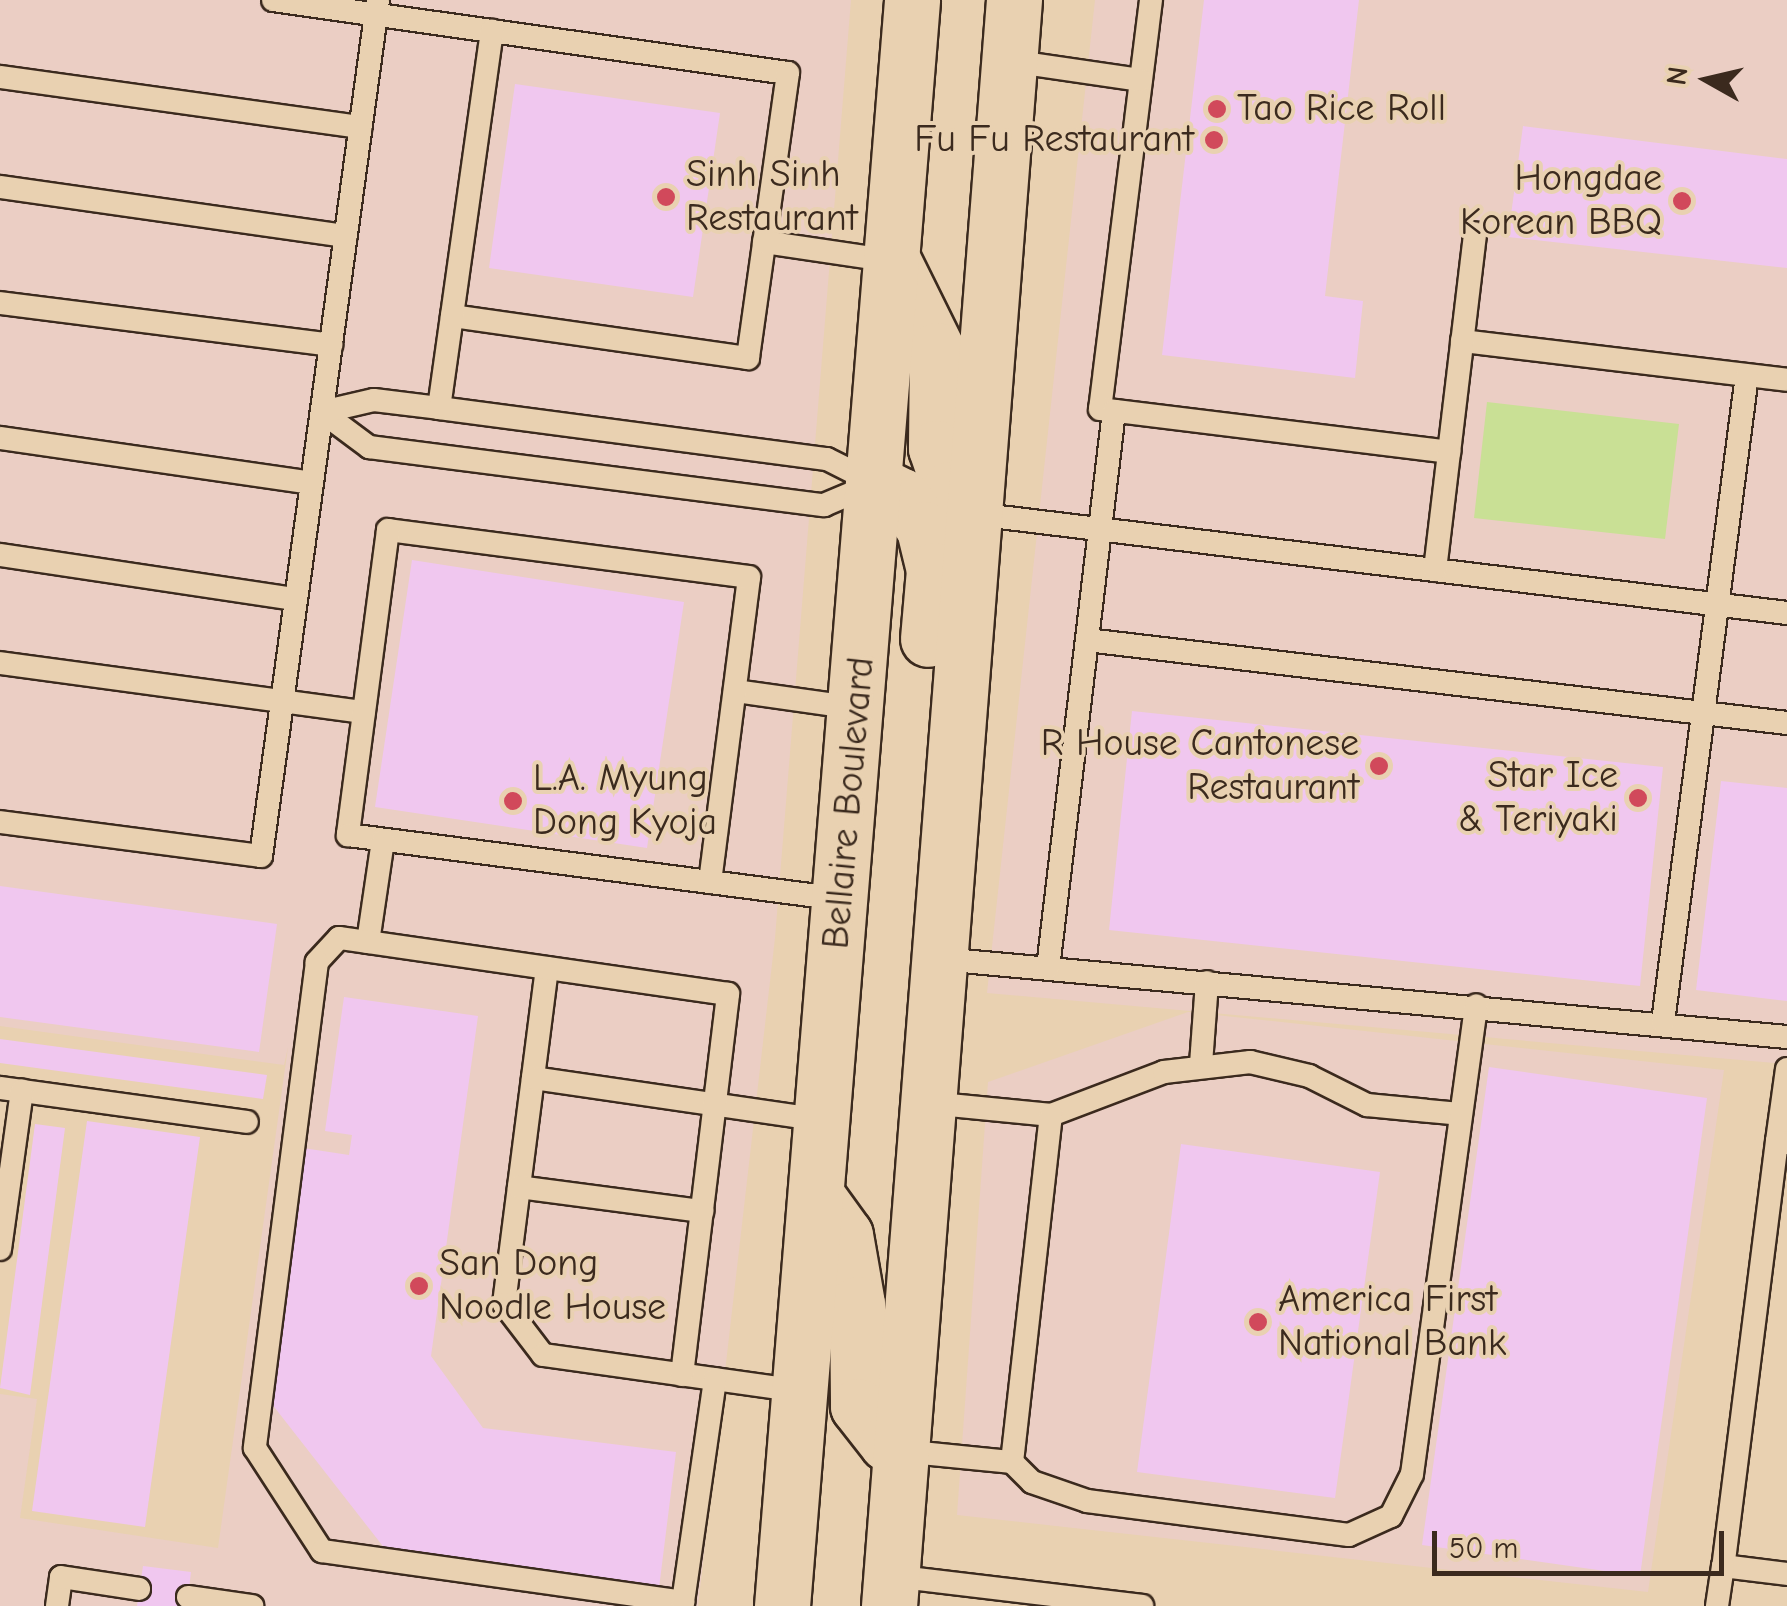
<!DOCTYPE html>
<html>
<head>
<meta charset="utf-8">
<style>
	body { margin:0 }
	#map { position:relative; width:1787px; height:1606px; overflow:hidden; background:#e9d1b1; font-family:"Comic Neue",sans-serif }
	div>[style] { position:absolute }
	.built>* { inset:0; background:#ebcec4 }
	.green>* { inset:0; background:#c9e095 }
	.building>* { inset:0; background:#f0c7ef }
	.roads { filter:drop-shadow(2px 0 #3b2a1e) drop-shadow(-2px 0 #3b2a1e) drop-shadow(0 2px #3b2a1e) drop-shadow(0 -2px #3b2a1e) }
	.service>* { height:22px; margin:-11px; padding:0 11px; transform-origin:11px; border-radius:11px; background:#e9d1b1 }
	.primary>* { height:55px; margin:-27.5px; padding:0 27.5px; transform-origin:27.5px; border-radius:27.5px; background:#e9d1b1 }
	.dots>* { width:28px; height:28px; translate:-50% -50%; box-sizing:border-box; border:5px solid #e9d1b1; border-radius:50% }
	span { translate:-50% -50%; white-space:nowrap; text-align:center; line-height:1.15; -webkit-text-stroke:8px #e9d1b1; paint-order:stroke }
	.poi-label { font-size:38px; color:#3b2a1e }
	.left { translate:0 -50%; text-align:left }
	.right { translate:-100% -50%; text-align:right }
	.street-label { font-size:38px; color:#3b2a1e }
	.north { position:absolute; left:1657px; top:30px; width:100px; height:100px; -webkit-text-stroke:8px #e9d1b1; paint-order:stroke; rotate:278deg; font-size:28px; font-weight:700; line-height:40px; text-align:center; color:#3b2a1e }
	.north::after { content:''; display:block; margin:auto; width:35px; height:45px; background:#3b2a1e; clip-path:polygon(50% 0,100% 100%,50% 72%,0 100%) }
	.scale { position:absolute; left:1432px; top:1531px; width:292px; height:45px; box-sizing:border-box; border:5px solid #3b2a1e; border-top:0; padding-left:12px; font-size:30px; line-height:35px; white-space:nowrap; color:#3b2a1e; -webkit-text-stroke:8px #e9d1b1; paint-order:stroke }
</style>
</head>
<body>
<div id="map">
	<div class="built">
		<div style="clip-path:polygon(0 0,851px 0,775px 938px,698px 1606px,0 1606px,0 1394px,37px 1399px,20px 1518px,218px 1548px,288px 1047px,284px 1065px,0 1026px)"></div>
		<div style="clip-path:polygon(1095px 0,1787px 0,1787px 1064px,987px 993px)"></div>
		<div style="clip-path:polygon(1188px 1012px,1724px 1070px,1648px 1592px,957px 1515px,988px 1082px)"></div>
	</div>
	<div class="green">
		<div style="clip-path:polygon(1487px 402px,1679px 424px,1665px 539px,1474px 518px)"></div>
	</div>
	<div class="building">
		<div style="clip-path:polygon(1204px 0,1359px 0,1325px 296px,1363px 301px,1355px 378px,1162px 355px)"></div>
		<div style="clip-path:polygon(515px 84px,720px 113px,693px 297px,489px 268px)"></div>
		<div style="clip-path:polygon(1523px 126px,1787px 159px,1787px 268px,1508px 237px)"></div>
		<div style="clip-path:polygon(412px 560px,684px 602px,647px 848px,375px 807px)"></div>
		<div style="clip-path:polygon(1132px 711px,1663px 767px,1640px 986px,1109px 930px)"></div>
		<div style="clip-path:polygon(1721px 781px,1787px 788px,1787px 1001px,1696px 990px)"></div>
		<div style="clip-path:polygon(0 886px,277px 924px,259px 1052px,0 1017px)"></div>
		<div style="clip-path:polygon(344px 997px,478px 1016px,431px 1356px,483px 1428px,676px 1452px,659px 1588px,389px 1554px,268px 1399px,303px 1148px,349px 1155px,352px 1135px,325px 1131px)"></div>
		<div style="clip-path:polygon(0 1039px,267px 1075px,263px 1099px,0 1063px)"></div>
		<div style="clip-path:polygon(1489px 1067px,1707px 1098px,1640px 1576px,1422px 1545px)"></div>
		<div style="clip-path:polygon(87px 1121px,200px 1137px,145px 1527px,32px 1511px)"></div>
		<div style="clip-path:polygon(35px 1124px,65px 1128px,30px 1395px,0 1388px)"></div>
		<div style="clip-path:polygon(1181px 1144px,1380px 1172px,1335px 1498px,1137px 1472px)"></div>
		<div style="clip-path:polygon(143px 1566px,191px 1572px,187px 1606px,137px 1606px)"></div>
	</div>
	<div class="roads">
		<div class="service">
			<div style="left:273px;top:0;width:520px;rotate:8.07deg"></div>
			<div style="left:788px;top:73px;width:288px;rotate:98deg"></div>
			<div style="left:748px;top:358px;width:299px;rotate:-171.9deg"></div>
			<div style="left:1151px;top:0;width:412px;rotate:97.1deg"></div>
			<div style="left:1100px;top:409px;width:352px;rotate:7deg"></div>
			<div style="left:1010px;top:61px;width:132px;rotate:8.3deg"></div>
			<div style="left:0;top:77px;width:364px;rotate:7.9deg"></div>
			<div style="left:0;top:187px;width:349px;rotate:8.1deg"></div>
			<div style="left:764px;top:242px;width:130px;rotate:8.4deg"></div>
			<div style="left:0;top:303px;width:334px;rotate:7.2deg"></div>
			<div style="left:1462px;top:341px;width:327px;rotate:6.8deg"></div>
			<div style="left:439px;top:408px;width:381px;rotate:-82deg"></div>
			<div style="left:322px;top:412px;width:59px;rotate:36.7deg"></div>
			<div style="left:369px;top:447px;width:459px;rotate:7.3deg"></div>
			<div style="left:824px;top:505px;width:49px;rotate:-22.9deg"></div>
			<div style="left:322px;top:412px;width:53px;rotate:-13deg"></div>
			<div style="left:374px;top:400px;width:65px;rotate:7deg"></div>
			<div style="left:439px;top:408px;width:391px;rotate:7.5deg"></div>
			<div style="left:827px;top:459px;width:51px;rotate:26.6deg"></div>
			<div style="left:0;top:438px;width:315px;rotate:8.2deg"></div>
			<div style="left:975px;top:514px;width:818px;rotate:6.95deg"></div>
			<div style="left:0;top:555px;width:299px;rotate:8.5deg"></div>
			<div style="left:1435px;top:570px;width:339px;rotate:-83.2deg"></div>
			<div style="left:1087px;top:640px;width:705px;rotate:6.76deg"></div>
			<div style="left:0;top:663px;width:367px;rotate:7.7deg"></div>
			<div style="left:735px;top:691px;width:122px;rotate:8deg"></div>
			<div style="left:0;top:822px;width:263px;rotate:7.4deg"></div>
			<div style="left:261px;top:856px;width:864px;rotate:-82.22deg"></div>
			<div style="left:710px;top:882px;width:307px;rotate:-82.7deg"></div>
			<div style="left:749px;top:577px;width:364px;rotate:-172.6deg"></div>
			<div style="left:388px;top:530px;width:308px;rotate:97.5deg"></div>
			<div style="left:348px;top:835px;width:496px;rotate:7.4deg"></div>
			<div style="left:368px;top:942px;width:103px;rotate:-81.6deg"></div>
			<div style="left:941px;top:959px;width:850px;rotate:5.27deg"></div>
			<div style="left:547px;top:968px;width:339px;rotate:97.3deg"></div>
			<div style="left:504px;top:1304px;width:64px;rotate:52.6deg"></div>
			<div style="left:543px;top:1355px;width:260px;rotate:8deg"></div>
			<div style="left:1048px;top:968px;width:561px;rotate:-83.24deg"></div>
			<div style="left:1663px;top:1022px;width:652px;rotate:-82.6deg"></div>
			<div style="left:1201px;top:1064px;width:82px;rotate:-85.8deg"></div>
			<div style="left:1787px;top:1069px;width:73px;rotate:97.9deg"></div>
			<div style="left:1777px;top:1141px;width:10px;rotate:11deg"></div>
			<div style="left:533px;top:1078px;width:292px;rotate:8.3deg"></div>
			<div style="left:0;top:1088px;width:249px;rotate:7.8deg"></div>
			<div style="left:929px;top:1103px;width:123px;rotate:5.6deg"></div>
			<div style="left:1051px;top:1115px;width:121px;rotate:-20.8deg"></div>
			<div style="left:1164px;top:1072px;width:87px;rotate:-6.6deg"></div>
			<div style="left:1250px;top:1062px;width:61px;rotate:13.3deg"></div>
			<div style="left:1309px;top:1076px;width:65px;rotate:26.6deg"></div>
			<div style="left:1367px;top:1105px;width:93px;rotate:5.5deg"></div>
			<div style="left:1777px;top:1141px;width:428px;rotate:97.2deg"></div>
			<div style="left:1723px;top:1566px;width:64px;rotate:7.1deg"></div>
			<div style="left:519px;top:1187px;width:185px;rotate:7.5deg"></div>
			<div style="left:0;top:1249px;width:160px;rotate:-82.1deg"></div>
			<div style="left:682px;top:1375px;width:384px;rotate:-83.1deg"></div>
			<div style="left:728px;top:994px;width:393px;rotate:-171.8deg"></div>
			<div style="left:339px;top:938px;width:33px;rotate:133deg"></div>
			<div style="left:317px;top:962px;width:490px;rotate:97.3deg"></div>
			<div style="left:255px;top:1448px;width:123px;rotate:57deg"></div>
			<div style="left:322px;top:1551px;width:365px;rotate:8deg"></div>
			<div style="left:683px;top:1602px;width:225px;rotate:-81.8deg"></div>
			<div style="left:901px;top:1451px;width:112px;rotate:5.7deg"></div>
			<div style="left:1012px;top:1462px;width:28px;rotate:45deg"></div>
			<div style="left:1032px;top:1482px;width:58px;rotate:19.1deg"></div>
			<div style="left:1087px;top:1501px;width:264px;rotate:7.4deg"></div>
			<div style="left:1349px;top:1535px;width:46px;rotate:-24.3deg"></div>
			<div style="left:1391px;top:1516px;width:47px;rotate:-63.4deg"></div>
			<div style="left:1412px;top:1474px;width:473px;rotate:-82.2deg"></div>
			<div style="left:1012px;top:1462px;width:349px;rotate:-83.6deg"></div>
			<div style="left:892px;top:1576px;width:252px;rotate:6.8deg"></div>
			<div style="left:188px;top:1597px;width:65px;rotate:8deg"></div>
			<div style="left:57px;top:1606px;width:29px;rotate:-82deg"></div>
			<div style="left:61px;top:1577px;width:79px;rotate:8.7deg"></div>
			<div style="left:1717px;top:1606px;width:40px;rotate:-81.5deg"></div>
		</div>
		<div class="primary">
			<div style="left:893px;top:261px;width:99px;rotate:63.7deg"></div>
			<div style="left:937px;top:350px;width:98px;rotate:90.6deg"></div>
			<div style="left:936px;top:448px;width:43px;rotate:71.1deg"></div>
			<div style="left:950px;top:489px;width:35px;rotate:45deg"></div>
			<div style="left:875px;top:483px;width:30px;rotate:26deg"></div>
			<div style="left:902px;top:496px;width:40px;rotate:56deg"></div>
			<div style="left:924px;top:529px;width:42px;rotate:76.3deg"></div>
			<div style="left:934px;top:570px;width:69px;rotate:95deg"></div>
			<div style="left:816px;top:1195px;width:49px;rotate:54.1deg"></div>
			<div style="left:845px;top:1235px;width:70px;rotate:80.1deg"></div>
			<div style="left:857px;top:1304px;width:102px;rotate:89.4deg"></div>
			<div style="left:858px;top:1406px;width:47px;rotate:51.9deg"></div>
			<div style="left:887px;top:1443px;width:16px;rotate:30deg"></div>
			<div style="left:782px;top:1606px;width:1611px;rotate:-85.37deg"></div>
			<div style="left:889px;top:1606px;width:1611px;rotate:-85.55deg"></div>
		</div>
	</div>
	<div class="dots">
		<div style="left:1217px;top:109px;background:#d1495b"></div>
		<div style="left:1214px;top:140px;background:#d1495b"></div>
		<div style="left:666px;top:197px;background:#d1495b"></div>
		<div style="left:1682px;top:201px;background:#d1495b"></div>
		<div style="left:1379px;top:766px;background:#d1495b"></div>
		<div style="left:1638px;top:798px;background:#d1495b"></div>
		<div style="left:513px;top:801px;background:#d1495b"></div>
		<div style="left:419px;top:1286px;background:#d1495b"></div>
		<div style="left:1258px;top:1322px;background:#d1495b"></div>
	</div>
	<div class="poi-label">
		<span class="left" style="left:1237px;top:109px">Tao Rice Roll</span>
		<span class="right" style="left:1194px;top:140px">Fu Fu Restaurant</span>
		<span class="left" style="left:686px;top:197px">Sinh Sinh<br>Restaurant</span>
		<span class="right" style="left:1662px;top:201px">Hongdae<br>Korean BBQ</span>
		<span class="right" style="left:1359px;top:766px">R House Cantonese<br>Restaurant</span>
		<span class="right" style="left:1618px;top:798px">Star Ice<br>&amp; Teriyaki</span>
		<span class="left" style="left:533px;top:801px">L.A. Myung<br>Dong Kyoja</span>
		<span class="left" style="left:439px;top:1286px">San Dong<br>Noodle House</span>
		<span class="left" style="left:1278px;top:1322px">America First<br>National Bank</span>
	</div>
	<div class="street-label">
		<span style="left:849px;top:803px;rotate:-85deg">Bellaire Boulevard</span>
	</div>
	<div class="north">N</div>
	<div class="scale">50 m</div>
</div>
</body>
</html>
